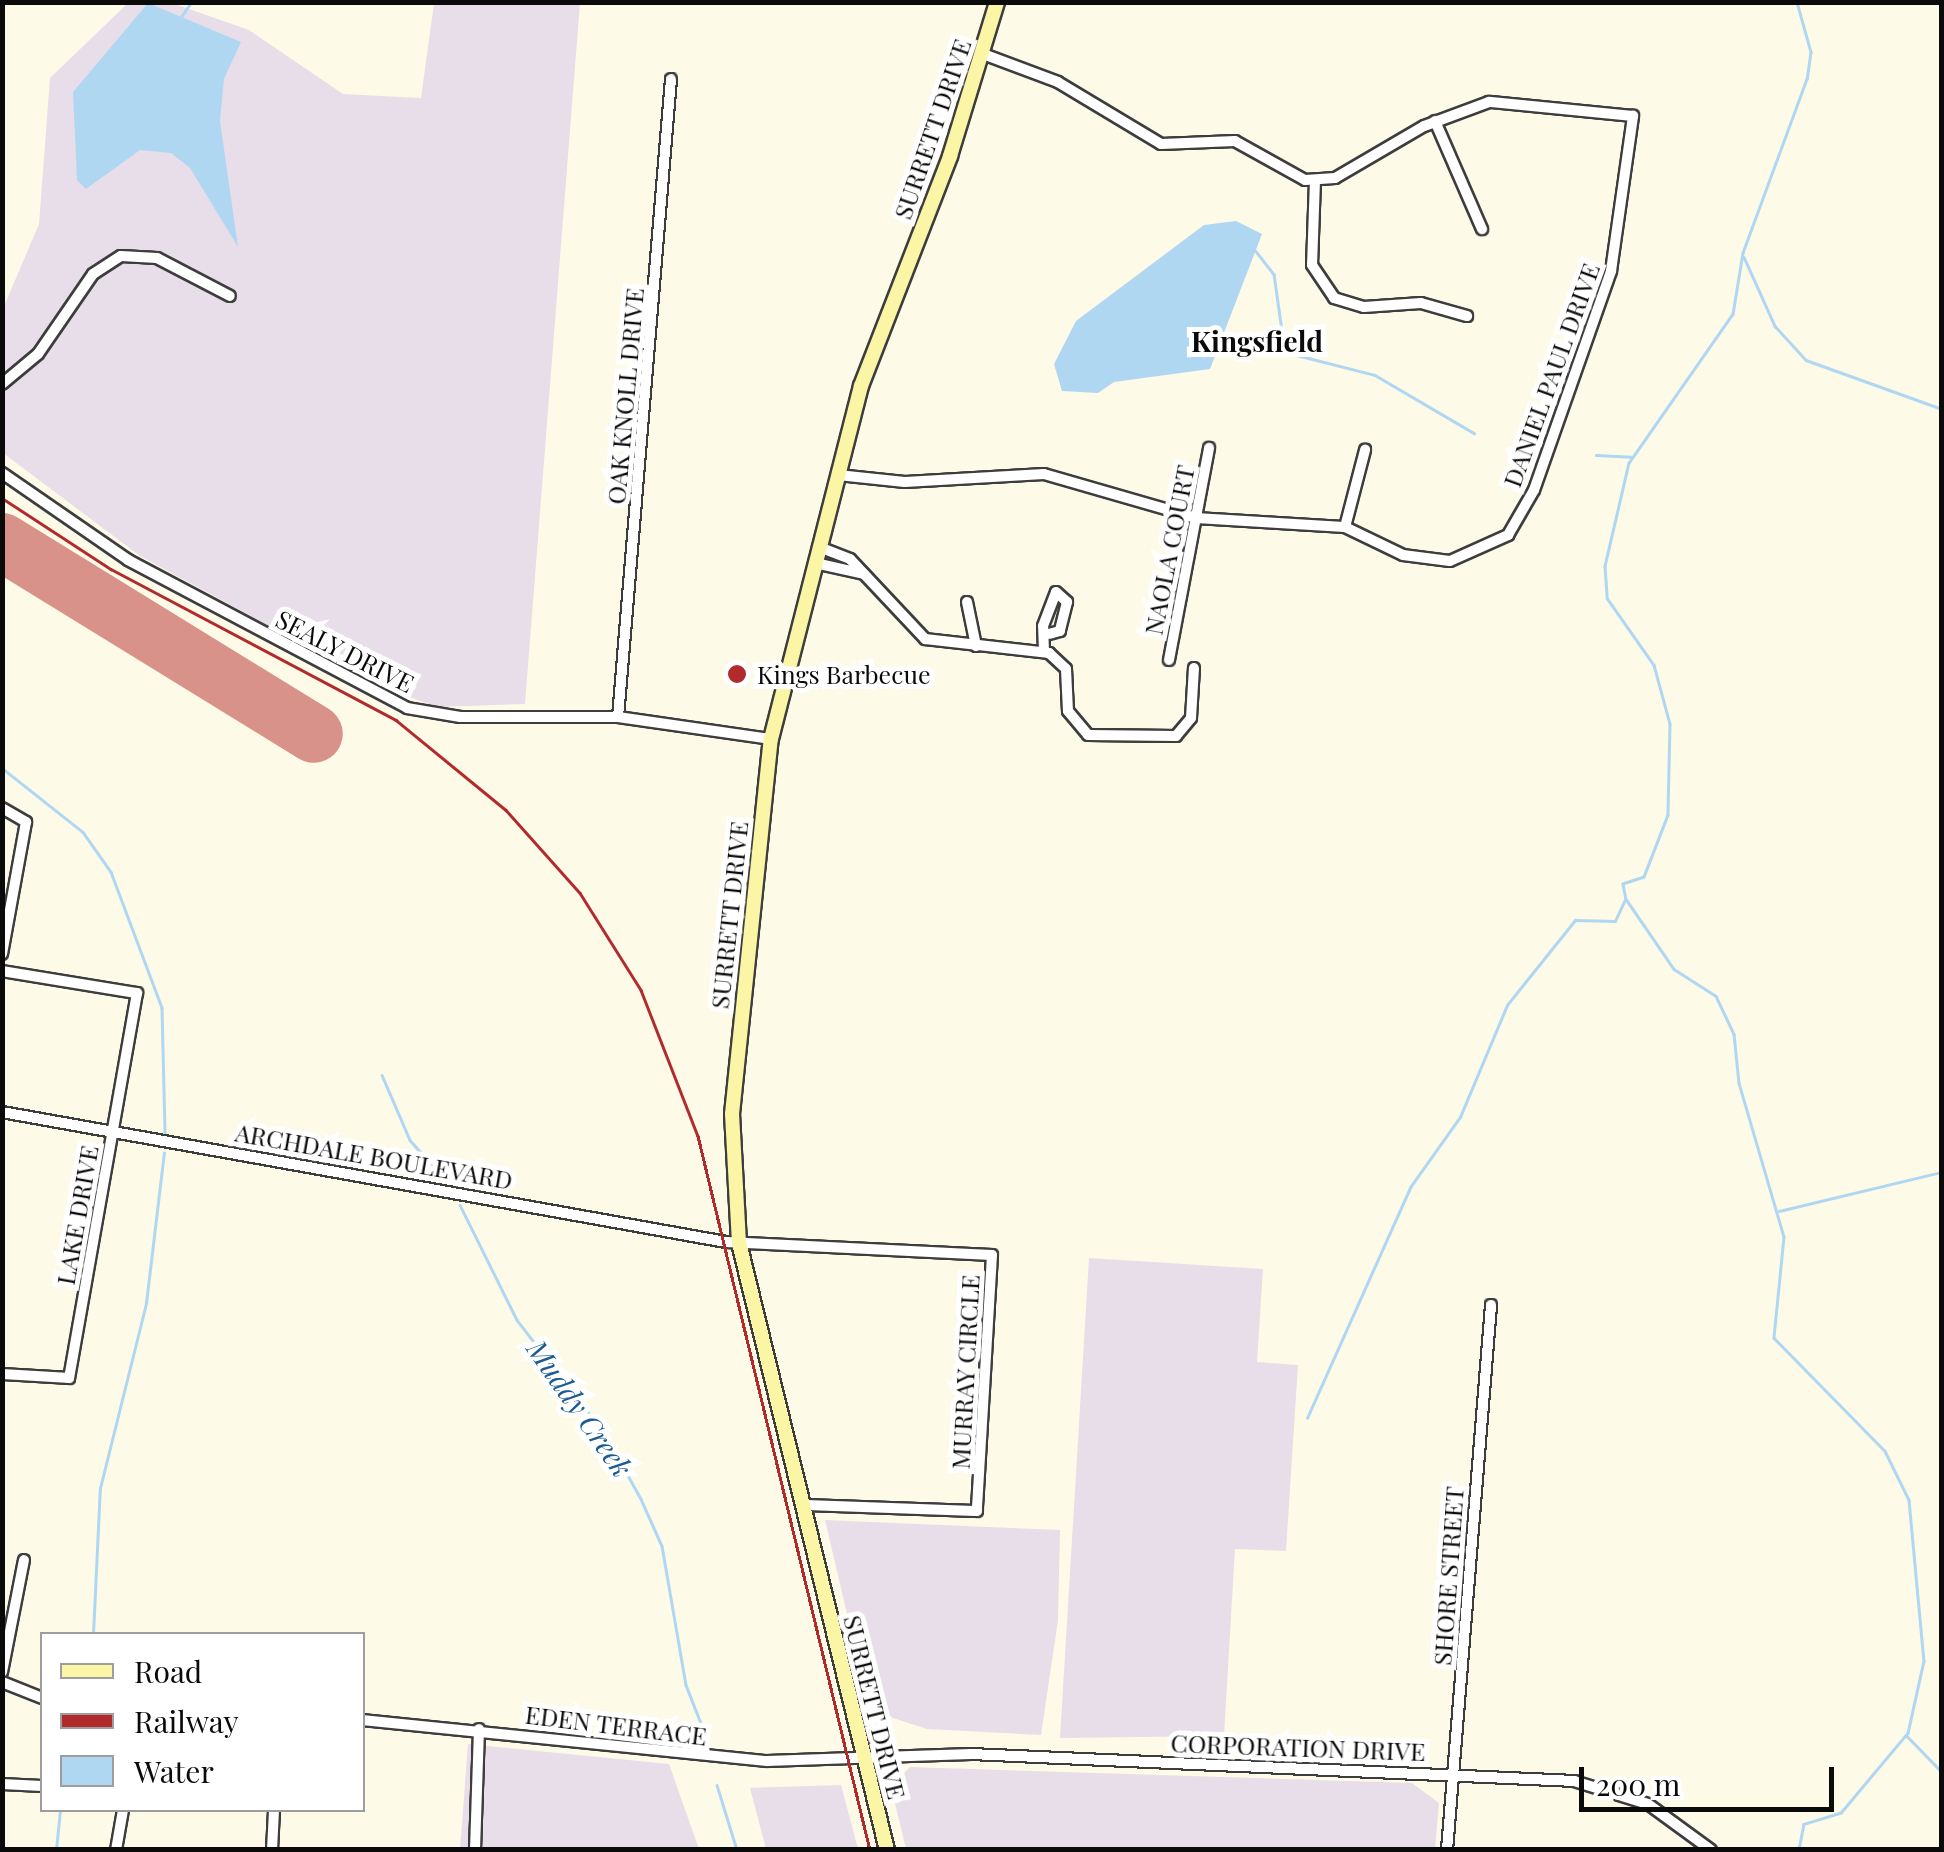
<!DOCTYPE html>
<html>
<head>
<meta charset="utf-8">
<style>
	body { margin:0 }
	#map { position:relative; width:1944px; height:1852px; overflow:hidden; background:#fefae8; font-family:"Playfair Display",serif }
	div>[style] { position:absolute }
	.industrial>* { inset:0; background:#e8dee9 }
	.water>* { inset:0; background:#b0d7f2 }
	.stream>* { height:2.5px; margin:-1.25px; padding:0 1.25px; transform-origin:1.25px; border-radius:1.25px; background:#b0d7f2 }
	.runway>* { height:58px; margin:-29px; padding:0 29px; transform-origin:29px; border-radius:29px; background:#d8928a }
	.roads { filter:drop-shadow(2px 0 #3d3d3d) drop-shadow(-2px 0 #3d3d3d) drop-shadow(0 2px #3d3d3d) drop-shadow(0 -2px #3d3d3d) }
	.street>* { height:10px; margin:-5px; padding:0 5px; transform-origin:5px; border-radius:5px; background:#fff }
	.secondary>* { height:14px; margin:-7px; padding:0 7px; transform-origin:7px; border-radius:7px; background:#fbf5a6 }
	.rail>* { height:2.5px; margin:-1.25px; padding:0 1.25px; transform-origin:1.25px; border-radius:1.25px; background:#b12b2c }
	.dots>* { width:28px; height:28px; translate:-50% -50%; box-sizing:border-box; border:5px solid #fff; border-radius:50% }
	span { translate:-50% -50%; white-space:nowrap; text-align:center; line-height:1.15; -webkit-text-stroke:10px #fff; paint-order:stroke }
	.street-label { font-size:25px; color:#0a0a0a }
	.poi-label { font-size:25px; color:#0a0a0a }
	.left { translate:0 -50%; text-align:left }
	.neighbourhood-label { font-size:28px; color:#0a0a0a; font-weight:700 }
	.water-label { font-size:28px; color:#1b5a93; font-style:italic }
	.frame { position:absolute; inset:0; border:5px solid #0a0a0a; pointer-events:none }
	.legend { position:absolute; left:40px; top:1632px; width:325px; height:180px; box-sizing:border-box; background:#fff; border:2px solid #9d9d9d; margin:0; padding:12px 18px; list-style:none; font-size:30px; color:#0a0a0a }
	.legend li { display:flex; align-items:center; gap:20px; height:50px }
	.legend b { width:50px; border:2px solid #9d9d9d }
	.scale { position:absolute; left:1579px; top:1767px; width:255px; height:45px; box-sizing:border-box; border:5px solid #0a0a0a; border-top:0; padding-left:12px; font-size:30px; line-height:35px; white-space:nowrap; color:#0a0a0a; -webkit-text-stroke:8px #fff; paint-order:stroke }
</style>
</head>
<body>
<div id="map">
	<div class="industrial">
		<div style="clip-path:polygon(128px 3px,172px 3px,249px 30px,343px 94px,421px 98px,434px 3px,580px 3px,525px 704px,437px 707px,382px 687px,140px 556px,3px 453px,2px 311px,39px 224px,50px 78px)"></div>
		<div style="clip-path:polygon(1089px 1258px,1263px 1269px,1257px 1362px,1298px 1365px,1286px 1551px,1235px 1549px,1224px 1736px,1060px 1738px)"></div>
		<div style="clip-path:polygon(825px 1520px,1060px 1530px,1058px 1620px,1041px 1735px,927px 1729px,893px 1718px,866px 1695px)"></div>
		<div style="clip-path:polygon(468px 1744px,669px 1764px,699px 1849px,460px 1850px)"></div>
		<div style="clip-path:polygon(910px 1767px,1412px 1783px,1439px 1803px,1435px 1849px,906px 1849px,891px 1787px)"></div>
		<div style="clip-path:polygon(841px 1785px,858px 1849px,766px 1849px,750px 1788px)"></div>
	</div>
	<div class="water">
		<div style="clip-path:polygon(148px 3px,241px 42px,224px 79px,220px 121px,238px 247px,190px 168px,171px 153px,140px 150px,86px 189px,77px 180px,73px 92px)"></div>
		<div style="clip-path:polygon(1236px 221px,1262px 234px,1210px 369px,1114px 382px,1098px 393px,1062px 391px,1054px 364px,1076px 321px,1204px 225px)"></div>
	</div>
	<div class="stream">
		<div style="left:1797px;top:2px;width:52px;rotate:74.4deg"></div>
		<div style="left:1811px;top:52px;width:27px;rotate:98deg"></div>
		<div style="left:1807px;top:79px;width:185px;rotate:110.2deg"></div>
		<div style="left:1743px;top:253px;width:62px;rotate:99.3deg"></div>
		<div style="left:1733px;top:314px;width:182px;rotate:124.9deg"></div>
		<div style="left:1629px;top:463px;width:106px;rotate:103.1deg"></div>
		<div style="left:1605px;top:566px;width:32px;rotate:86deg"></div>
		<div style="left:1607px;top:598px;width:82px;rotate:55deg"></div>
		<div style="left:1654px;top:665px;width:61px;rotate:74.8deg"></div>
		<div style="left:1670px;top:724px;width:91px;rotate:91.3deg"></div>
		<div style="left:1668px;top:815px;width:66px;rotate:111.2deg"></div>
		<div style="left:1644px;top:877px;width:22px;rotate:162deg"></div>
		<div style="left:1623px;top:884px;width:15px;rotate:79deg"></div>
		<div style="left:1626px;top:899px;width:85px;rotate:55.6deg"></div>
		<div style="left:1674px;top:969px;width:50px;rotate:32.7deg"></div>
		<div style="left:1716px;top:996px;width:42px;rotate:64.7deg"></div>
		<div style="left:1734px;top:1034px;width:49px;rotate:84.2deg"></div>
		<div style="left:1739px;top:1083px;width:160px;rotate:73.7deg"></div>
		<div style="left:1784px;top:1237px;width:101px;rotate:95.7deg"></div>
		<div style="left:1774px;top:1338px;width:158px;rotate:45.5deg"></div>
		<div style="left:1885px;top:1451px;width:55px;rotate:63.9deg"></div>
		<div style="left:1909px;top:1500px;width:162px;rotate:84.7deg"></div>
		<div style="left:1924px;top:1661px;width:74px;rotate:102.5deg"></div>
		<div style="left:1908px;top:1733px;width:104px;rotate:129.9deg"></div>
		<div style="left:1841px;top:1813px;width:39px;rotate:163deg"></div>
		<div style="left:1804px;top:1824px;width:26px;rotate:101deg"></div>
		<div style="left:181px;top:17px;width:18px;rotate:-56deg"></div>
		<div style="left:1255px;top:250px;width:31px;rotate:52deg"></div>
		<div style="left:1274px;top:274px;width:79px;rotate:82deg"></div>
		<div style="left:1285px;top:352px;width:93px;rotate:14.3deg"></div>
		<div style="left:1375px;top:375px;width:115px;rotate:30.4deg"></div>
		<div style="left:1744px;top:257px;width:76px;rotate:65.8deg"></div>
		<div style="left:1775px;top:326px;width:46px;rotate:47.6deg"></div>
		<div style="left:1806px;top:360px;width:145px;rotate:19.8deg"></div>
		<div style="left:1596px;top:455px;width:35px;rotate:3deg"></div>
		<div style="left:2px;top:768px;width:103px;rotate:38.3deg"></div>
		<div style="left:83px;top:832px;width:49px;rotate:55deg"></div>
		<div style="left:111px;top:872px;width:145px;rotate:69.4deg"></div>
		<div style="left:162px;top:1008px;width:126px;rotate:88.6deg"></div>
		<div style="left:382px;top:1075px;width:71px;rotate:66.7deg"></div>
		<div style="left:410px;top:1140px;width:55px;rotate:48.7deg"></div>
		<div style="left:460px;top:1205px;width:128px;rotate:63.6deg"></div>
		<div style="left:517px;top:1320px;width:144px;rotate:52.3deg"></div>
		<div style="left:605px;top:1434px;width:74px;rotate:61deg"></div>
		<div style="left:641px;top:1499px;width:51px;rotate:65.9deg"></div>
		<div style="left:662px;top:1546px;width:141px;rotate:80.2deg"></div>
		<div style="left:686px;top:1685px;width:55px;rotate:68.6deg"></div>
		<div style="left:1779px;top:1211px;width:168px;rotate:-13.5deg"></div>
		<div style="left:1307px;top:1418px;width:254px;rotate:-65.9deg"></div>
		<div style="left:1411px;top:1186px;width:85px;rotate:-54.6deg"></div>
		<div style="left:1460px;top:1117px;width:121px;rotate:-67.2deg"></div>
		<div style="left:1507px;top:1005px;width:109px;rotate:-51.3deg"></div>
		<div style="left:1575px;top:920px;width:40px;rotate:1.4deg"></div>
		<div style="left:1615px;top:921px;width:23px;rotate:-65deg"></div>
		<div style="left:93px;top:1634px;width:146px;rotate:-87.3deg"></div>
		<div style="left:100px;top:1488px;width:191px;rotate:-76deg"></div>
		<div style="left:146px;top:1303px;width:151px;rotate:-83.2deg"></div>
		<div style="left:1907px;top:1736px;width:50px;rotate:45.8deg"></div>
		<div style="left:717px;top:1785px;width:68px;rotate:72.9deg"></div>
		<div style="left:56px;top:1850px;width:40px;rotate:-84.3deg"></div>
	</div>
	<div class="runway">
		<div style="left:2px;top:542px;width:366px;rotate:31.6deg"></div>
	</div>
	<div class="roads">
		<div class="street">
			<div style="left:1435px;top:121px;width:118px;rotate:66.5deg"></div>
			<div style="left:1315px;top:180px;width:85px;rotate:92deg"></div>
			<div style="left:1312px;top:265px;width:40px;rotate:56deg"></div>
			<div style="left:1334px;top:298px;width:31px;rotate:17deg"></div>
			<div style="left:1364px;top:307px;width:57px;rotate:-4deg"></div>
			<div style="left:1421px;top:303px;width:48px;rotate:15.8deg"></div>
			<div style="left:2px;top:384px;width:47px;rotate:-39.8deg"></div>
			<div style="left:38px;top:354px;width:97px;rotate:-55.5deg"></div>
			<div style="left:93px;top:274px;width:33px;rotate:-33deg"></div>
			<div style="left:121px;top:256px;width:36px;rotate:3deg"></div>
			<div style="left:157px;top:258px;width:82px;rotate:27.5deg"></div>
			<div style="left:2px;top:473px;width:153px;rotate:34.6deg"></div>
			<div style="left:128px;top:560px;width:316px;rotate:27.9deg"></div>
			<div style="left:407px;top:708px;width:54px;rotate:9.6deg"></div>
			<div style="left:460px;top:717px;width:158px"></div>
			<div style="left:618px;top:717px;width:155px;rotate:8.2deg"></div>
			<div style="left:838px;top:475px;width:67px;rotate:6deg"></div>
			<div style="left:905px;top:482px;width:139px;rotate:-3.3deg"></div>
			<div style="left:1044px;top:474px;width:158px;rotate:16.1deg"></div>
			<div style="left:1196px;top:518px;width:149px;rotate:3.5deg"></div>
			<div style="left:1345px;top:527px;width:64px;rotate:25.8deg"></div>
			<div style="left:1403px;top:555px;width:47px;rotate:7.3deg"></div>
			<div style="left:1450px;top:561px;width:64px;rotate:-24.1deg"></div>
			<div style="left:1508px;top:535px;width:52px;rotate:-60deg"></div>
			<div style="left:1534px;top:490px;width:232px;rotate:-70.6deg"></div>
			<div style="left:1611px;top:271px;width:157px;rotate:-81.9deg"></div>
			<div style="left:1633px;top:116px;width:145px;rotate:-174.4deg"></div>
			<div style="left:1489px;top:102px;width:69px;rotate:159.7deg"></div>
			<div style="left:1424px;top:126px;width:103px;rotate:149.7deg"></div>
			<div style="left:1335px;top:178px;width:30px;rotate:176deg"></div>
			<div style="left:1305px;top:180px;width:80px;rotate:-150.9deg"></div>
			<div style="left:1235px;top:141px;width:74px;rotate:177.7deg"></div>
			<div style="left:1161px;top:144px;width:120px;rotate:-149deg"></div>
			<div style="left:1058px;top:82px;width:80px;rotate:-159.5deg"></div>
			<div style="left:1345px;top:527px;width:80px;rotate:-75.4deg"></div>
			<div style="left:819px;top:547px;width:33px;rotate:21deg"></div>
			<div style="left:850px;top:559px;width:110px;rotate:46.8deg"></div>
			<div style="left:925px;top:639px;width:125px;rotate:6.4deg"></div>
			<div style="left:1049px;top:653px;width:23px;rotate:43deg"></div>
			<div style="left:1066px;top:669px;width:42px;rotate:87.3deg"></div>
			<div style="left:1068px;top:711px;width:31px;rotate:50deg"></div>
			<div style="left:1088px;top:735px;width:88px;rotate:0.7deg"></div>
			<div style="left:1176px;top:736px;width:23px;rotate:-50deg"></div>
			<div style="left:1191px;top:718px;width:50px;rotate:-86.6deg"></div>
			<div style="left:815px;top:563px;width:50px;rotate:12.7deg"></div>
			<div style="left:967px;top:602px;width:45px;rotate:78.4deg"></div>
			<div style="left:1044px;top:652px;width:26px;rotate:-92deg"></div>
			<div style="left:1043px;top:626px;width:36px;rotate:-69deg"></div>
			<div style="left:1056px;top:592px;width:15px;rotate:42deg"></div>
			<div style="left:1067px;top:602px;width:30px;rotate:104deg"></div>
			<div style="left:1060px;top:631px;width:11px;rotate:165deg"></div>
			<div style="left:1169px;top:660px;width:216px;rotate:-79.3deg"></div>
			<div style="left:618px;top:717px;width:640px;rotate:-85.25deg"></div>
			<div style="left:2px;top:808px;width:28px;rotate:30deg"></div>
			<div style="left:26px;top:822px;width:134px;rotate:100.3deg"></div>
			<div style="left:2px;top:971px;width:137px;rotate:9.3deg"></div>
			<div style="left:137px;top:993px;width:391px;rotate:100deg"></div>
			<div style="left:69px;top:1378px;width:67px;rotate:-176.6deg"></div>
			<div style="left:2px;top:1112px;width:736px;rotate:10.18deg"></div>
			<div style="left:726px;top:1242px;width:266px;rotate:2.8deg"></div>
			<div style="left:992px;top:1255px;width:256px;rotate:93.4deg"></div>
			<div style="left:977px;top:1511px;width:173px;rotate:-178deg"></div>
			<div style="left:2px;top:1672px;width:114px;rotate:-78.9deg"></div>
			<div style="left:2px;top:1682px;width:43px;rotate:21.8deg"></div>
			<div style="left:362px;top:1720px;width:407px;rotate:5.8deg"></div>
			<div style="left:767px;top:1761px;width:204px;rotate:-2deg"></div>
			<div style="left:971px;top:1754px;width:604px;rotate:2.56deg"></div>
			<div style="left:1574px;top:1781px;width:77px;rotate:17.3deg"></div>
			<div style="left:1648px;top:1804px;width:78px;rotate:36.1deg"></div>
			<div style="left:2px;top:1784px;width:40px;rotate:2.9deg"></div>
			<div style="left:116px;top:1850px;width:41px;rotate:-80.1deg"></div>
			<div style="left:272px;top:1850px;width:40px;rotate:-87.1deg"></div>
			<div style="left:475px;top:1850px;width:121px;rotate:-88.1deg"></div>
			<div style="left:1447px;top:1850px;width:547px;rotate:-85.38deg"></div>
		</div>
		<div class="secondary">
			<div style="left:887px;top:1850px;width:625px;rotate:-103.7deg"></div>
			<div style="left:739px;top:1243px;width:129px;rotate:-93.1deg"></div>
			<div style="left:732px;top:1114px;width:377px;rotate:-84.1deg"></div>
			<div style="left:771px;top:739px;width:364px;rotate:-75.7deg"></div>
			<div style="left:861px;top:386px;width:247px;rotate:-68.8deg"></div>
			<div style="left:950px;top:156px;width:161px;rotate:-73deg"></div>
		</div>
	</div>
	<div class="rail">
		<div style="left:2px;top:498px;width:130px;rotate:33.1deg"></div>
		<div style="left:111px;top:569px;width:323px;rotate:27.9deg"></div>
		<div style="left:396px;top:720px;width:142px;rotate:39.3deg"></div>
		<div style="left:506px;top:810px;width:111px;rotate:48.3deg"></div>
		<div style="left:580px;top:893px;width:115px;rotate:57.8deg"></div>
		<div style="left:641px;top:990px;width:157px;rotate:68.7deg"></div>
		<div style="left:698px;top:1136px;width:734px;rotate:76.46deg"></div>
	</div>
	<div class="dots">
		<div style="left:737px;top:674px;background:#b12b2c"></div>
	</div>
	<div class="street-label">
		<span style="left:932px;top:129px;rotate:-71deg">SURRETT DRIVE</span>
		<span style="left:1551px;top:375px;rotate:-70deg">DANIEL PAUL DRIVE</span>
		<span style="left:625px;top:396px;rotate:-85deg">OAK KNOLL DRIVE</span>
		<span style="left:1169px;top:550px;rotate:-79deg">NAOLA COURT</span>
		<span style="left:345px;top:651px;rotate:27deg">SEALY DRIVE</span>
		<span style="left:729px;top:915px;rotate:-84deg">SURRETT DRIVE</span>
		<span style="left:374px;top:1156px;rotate:10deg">ARCHDALE BOULEVARD</span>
		<span style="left:77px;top:1215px;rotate:-80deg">LAKE DRIVE</span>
		<span style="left:965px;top:1372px;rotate:-87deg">MURRAY CIRCLE</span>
		<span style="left:1448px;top:1576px;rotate:-86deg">SHORE STREET</span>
		<span style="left:875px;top:1707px;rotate:76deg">SURRETT DRIVE</span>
		<span style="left:616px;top:1725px;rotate:7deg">EDEN TERRACE</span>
		<span style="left:1298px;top:1747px;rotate:2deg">CORPORATION DRIVE</span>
	</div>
	<div class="poi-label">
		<span class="left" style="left:757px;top:674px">Kings Barbecue</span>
	</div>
	<div class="neighbourhood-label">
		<span style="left:1257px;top:341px">Kingsfield</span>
	</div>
	<div class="water-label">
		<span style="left:580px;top:1408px;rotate:55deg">Muddy Creek</span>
	</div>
	<div class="frame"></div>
	<ul class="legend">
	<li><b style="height:12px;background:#fbf5a6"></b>Road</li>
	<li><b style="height:12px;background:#b12b2c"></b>Railway</li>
	<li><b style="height:28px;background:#b0d7f2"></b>Water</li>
	</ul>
	<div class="scale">200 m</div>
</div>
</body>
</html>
